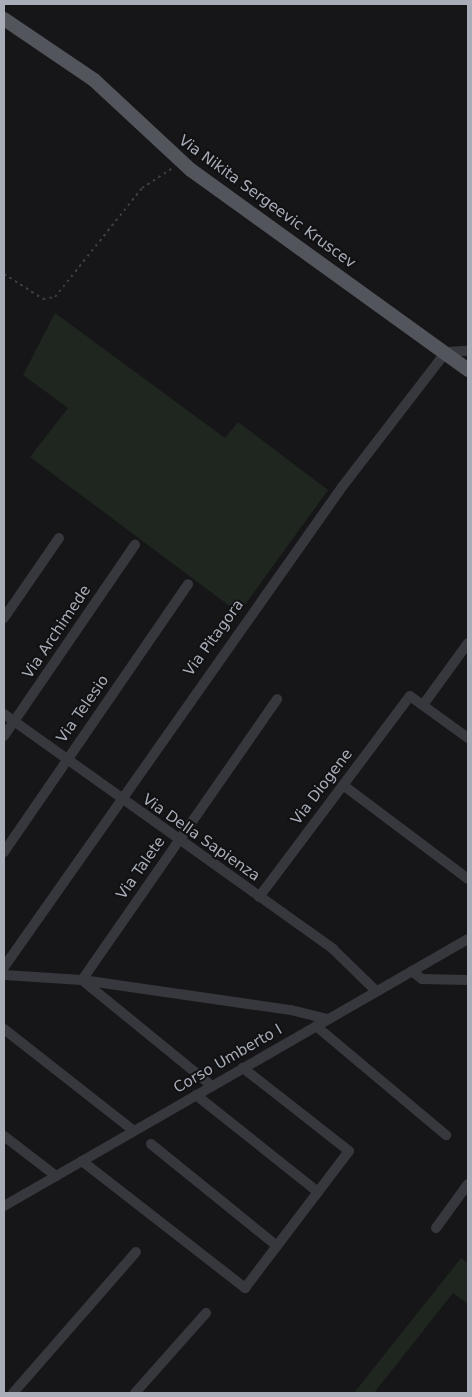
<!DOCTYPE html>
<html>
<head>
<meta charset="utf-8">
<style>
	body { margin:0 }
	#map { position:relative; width:472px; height:1397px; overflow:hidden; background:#161618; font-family:"DejaVu Sans",sans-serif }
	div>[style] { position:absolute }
	.green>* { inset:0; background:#1e261f }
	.path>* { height:2px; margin-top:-1px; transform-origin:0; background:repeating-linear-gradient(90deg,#3d3f44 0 2.5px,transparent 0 6.5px) }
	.minor>* { height:10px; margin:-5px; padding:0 5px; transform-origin:5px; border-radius:5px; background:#37383d }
	.major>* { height:14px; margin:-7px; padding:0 7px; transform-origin:7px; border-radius:7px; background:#53555c }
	span { translate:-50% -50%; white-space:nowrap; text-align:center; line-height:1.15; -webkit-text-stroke:4px #111113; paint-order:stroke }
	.street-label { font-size:15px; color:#a8adb8 }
	.frame { position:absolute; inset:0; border:5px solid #a8adb8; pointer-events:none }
</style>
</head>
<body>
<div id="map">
	<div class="green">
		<div style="clip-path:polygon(55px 313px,225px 438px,238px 422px,328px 490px,239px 613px,30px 457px,68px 408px,23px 375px)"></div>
		<div style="clip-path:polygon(461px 1258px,468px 1263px,468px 1304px,453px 1293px,374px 1393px,354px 1393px)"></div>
	</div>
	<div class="path">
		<div style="left:4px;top:274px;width:46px;rotate:32.7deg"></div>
		<div style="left:43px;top:299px;width:12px;rotate:-9deg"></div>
		<div style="left:55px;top:297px;width:139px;rotate:-51.4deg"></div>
		<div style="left:142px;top:188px;width:35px;rotate:-33deg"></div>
	</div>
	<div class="minor">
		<div style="left:4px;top:618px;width:97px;rotate:-55.5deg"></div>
		<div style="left:423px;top:705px;width:77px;rotate:-54deg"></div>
		<div style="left:4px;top:714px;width:404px;rotate:35.5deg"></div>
		<div style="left:333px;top:949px;width:60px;rotate:44.3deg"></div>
		<div style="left:4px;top:736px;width:232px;rotate:-55.6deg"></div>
		<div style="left:343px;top:785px;width:156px;rotate:36.9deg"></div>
		<div style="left:4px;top:852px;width:325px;rotate:-55.5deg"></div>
		<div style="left:259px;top:897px;width:251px;rotate:-53.1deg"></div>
		<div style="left:410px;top:696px;width:72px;rotate:35.9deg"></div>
		<div style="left:4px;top:967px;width:587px;rotate:-54.85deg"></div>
		<div style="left:342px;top:487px;width:170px;rotate:-52.4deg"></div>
		<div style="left:446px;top:352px;width:22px;rotate:-3deg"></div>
		<div style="left:412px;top:971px;width:13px;rotate:39deg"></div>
		<div style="left:422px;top:979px;width:46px;rotate:1.2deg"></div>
		<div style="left:4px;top:975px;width:78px;rotate:3.7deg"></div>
		<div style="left:82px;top:980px;width:211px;rotate:8.2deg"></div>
		<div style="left:291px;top:1010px;width:37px;rotate:14deg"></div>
		<div style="left:316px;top:1026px;width:170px;rotate:40deg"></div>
		<div style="left:4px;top:1029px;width:165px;rotate:38.1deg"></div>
		<div style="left:212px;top:1086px;width:168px;rotate:-140.8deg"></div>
		<div style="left:82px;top:980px;width:342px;rotate:-55.2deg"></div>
		<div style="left:196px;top:1095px;width:156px;rotate:38.5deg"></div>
		<div style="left:4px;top:1136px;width:66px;rotate:37.6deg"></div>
		<div style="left:151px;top:1144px;width:162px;rotate:39deg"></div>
		<div style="left:82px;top:1161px;width:207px;rotate:37.9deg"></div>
		<div style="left:245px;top:1288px;width:172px;rotate:-52.8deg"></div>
		<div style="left:349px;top:1151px;width:135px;rotate:-141.9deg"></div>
		<div style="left:4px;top:1206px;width:535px;rotate:-29.92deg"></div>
		<div style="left:436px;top:1228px;width:54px;rotate:-54deg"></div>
		<div style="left:13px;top:1393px;width:187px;rotate:-48.9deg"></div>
		<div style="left:135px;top:1393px;width:107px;rotate:-48.4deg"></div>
	</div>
	<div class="major">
		<div style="left:4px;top:19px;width:109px;rotate:34.1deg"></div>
		<div style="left:94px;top:80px;width:132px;rotate:42.9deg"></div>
		<div style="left:191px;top:170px;width:342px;rotate:35.8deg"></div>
	</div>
	<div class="street-label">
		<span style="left:267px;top:202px;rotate:36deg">Via Nikita Sergeevic Kruscev</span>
		<span style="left:57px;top:632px;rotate:-56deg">Via Archimede</span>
		<span style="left:214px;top:638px;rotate:-54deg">Via Pitagora</span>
		<span style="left:83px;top:709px;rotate:-55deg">Via Telesio</span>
		<span style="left:322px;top:787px;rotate:-53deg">Via Diogene</span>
		<span style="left:201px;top:838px;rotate:35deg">Via Della Sapienza</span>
		<span style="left:141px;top:868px;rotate:-55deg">Via Talete</span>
		<span style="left:228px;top:1059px;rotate:-30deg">Corso Umberto I</span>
	</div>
	<div class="frame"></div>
</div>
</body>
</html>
